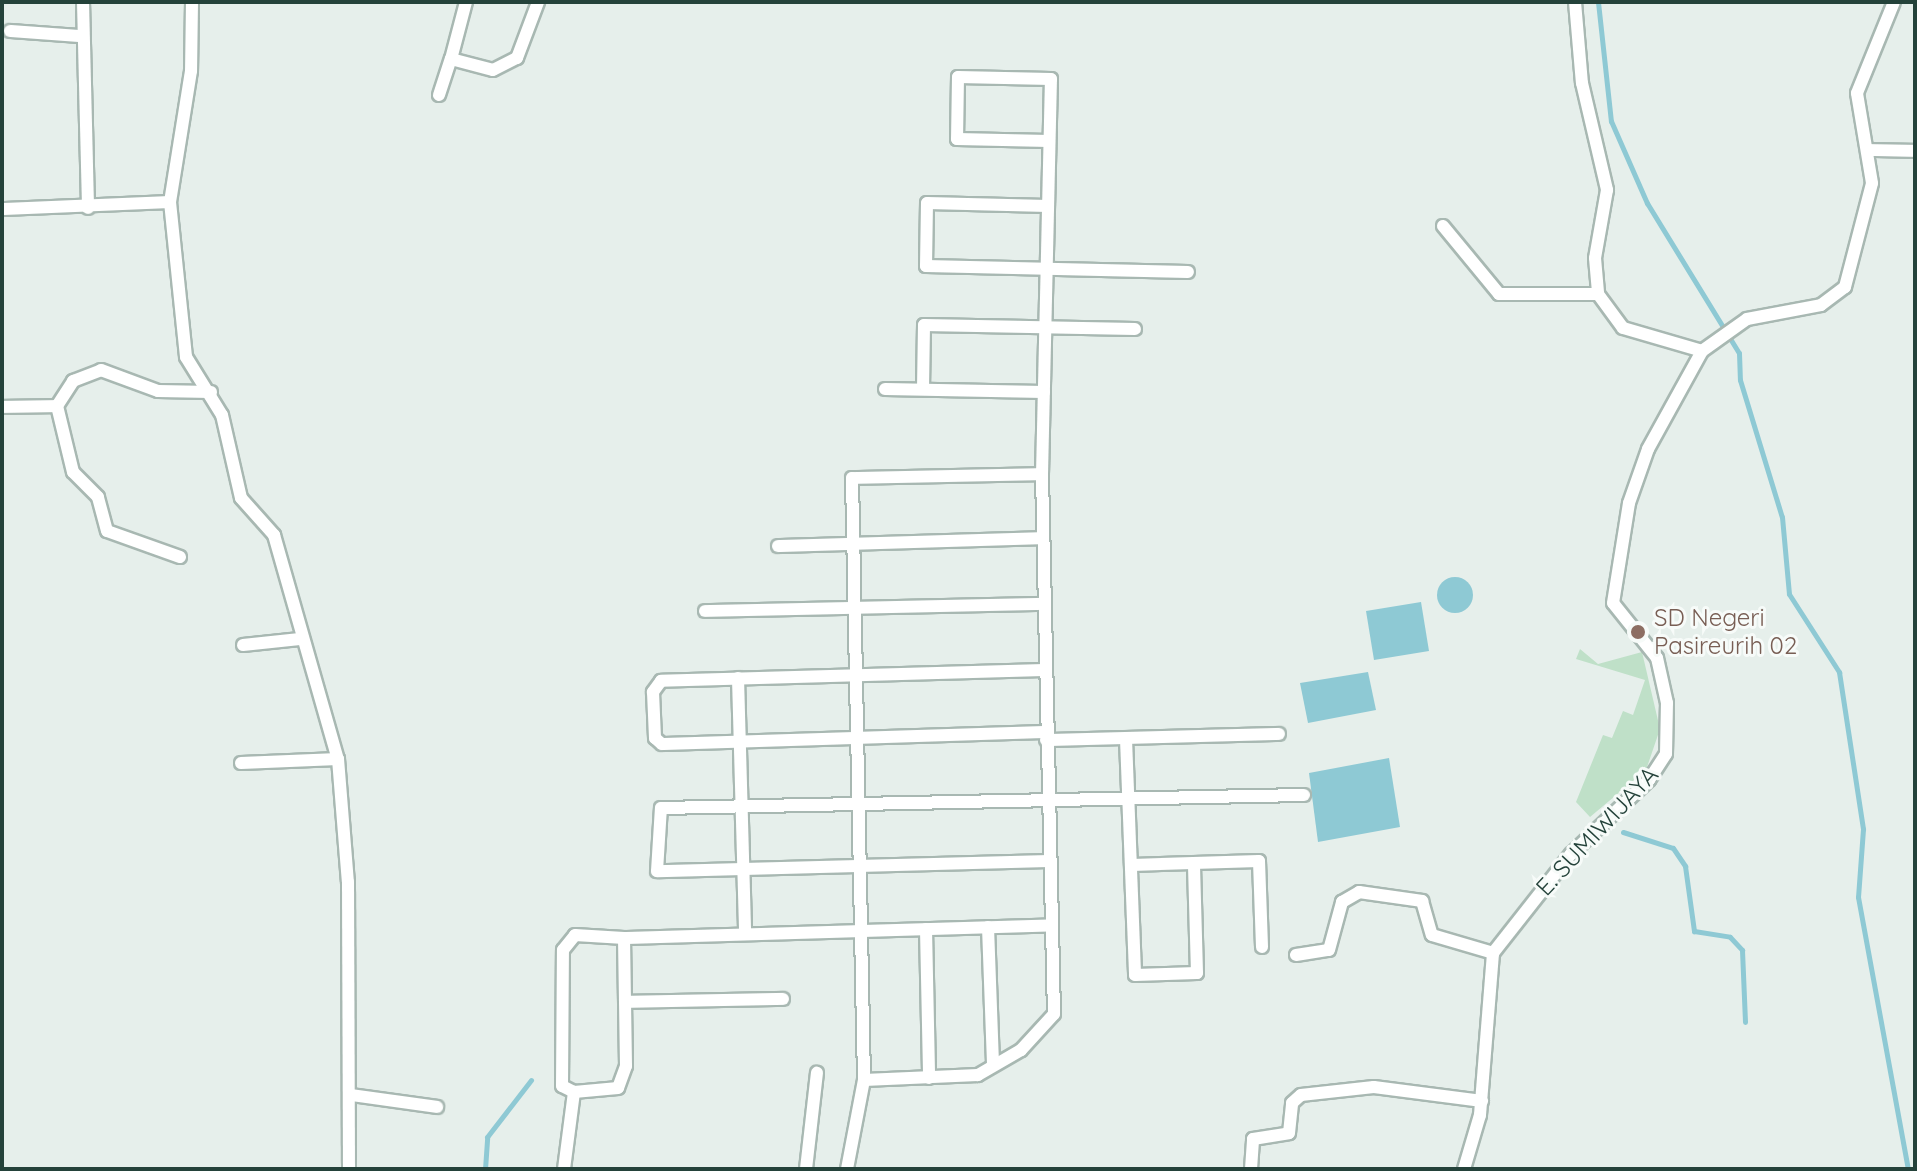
<!DOCTYPE html>
<html>
<head>
<meta charset="utf-8">
<style>
	body { margin:0 }
	#map { position:relative; width:1917px; height:1171px; overflow:hidden; background:#e6efeb; font-family:Quicksand,sans-serif }
	div>[style] { position:absolute }
	.green>* { inset:0; background:#bfe0c8 }
	.water>* { inset:0; background:#8ec9d4 }
	.round { border-radius:50% }
	.stream>* { height:5px; margin:-2.5px; padding:0 2.5px; transform-origin:2.5px; border-radius:2.5px; background:#8ec9d4 }
	.roads { filter:drop-shadow(2px 0 #a8b8b2) drop-shadow(-2px 0 #a8b8b2) drop-shadow(0 2px #a8b8b2) drop-shadow(0 -2px #a8b8b2) }
	.minor>* { height:12px; margin:-6px; padding:0 6px; transform-origin:6px; border-radius:6px; background:#fff }
	.dots>* { width:22px; height:22px; translate:-50% -50%; box-sizing:border-box; border:4px solid #f7fbf9; border-radius:50% }
	span { translate:-50% -50%; white-space:nowrap; text-align:center; line-height:1.15; -webkit-text-stroke:6px #f7fbf9; paint-order:stroke }
	.education-label { font-size:24px; color:#785e54 }
	.left { translate:0 -50%; text-align:left }
	.street-label { font-size:24px; color:#24423a }
	.frame { position:absolute; inset:0; border:4px solid #24423a; pointer-events:none }
</style>
</head>
<body>
<div id="map">
	<div class="green">
		<div style="clip-path:polygon(1580px 649px,1598px 664px,1642px 652px,1660px 729px,1646px 770px,1590px 817px,1576px 802px,1603px 735px,1612px 738px,1623px 711px,1633px 715px,1645px 680px,1576px 659px)"></div>
	</div>
	<div class="water">
		<div class="round" style="left:1437px;top:577px;width:36px;height:36px"></div>
		<div style="clip-path:polygon(1421px 602px,1429px 651px,1374px 660px,1366px 611px)"></div>
		<div style="clip-path:polygon(1368px 672px,1376px 710px,1308px 723px,1300px 683px)"></div>
		<div style="clip-path:polygon(1389px 758px,1400px 827px,1318px 842px,1309px 773px)"></div>
	</div>
	<div class="stream">
		<div style="left:1598px;top:2px;width:120px;rotate:83.8deg"></div>
		<div style="left:1611px;top:121px;width:90px;rotate:66.3deg"></div>
		<div style="left:1647px;top:203px;width:176px;rotate:58.5deg"></div>
		<div style="left:1739px;top:353px;width:27px;rotate:88deg"></div>
		<div style="left:1740px;top:380px;width:143px;rotate:73deg"></div>
		<div style="left:1782px;top:517px;width:77px;rotate:84.8deg"></div>
		<div style="left:1789px;top:594px;width:93px;rotate:57.3deg"></div>
		<div style="left:1839px;top:672px;width:159px;rotate:81.3deg"></div>
		<div style="left:1863px;top:829px;width:68px;rotate:94.2deg"></div>
		<div style="left:1858px;top:897px;width:277px;rotate:79.6deg"></div>
		<div style="left:1623px;top:832px;width:52px;rotate:17.7deg"></div>
		<div style="left:1673px;top:848px;width:22px;rotate:56deg"></div>
		<div style="left:1685px;top:866px;width:66px;rotate:82.1deg"></div>
		<div style="left:1694px;top:931px;width:36px;rotate:9deg"></div>
		<div style="left:1730px;top:937px;width:18px;rotate:47deg"></div>
		<div style="left:1742px;top:950px;width:72px;rotate:87.6deg"></div>
		<div style="left:485px;top:1169px;width:32px;rotate:-86deg"></div>
		<div style="left:487px;top:1137px;width:72px;rotate:-52.3deg"></div>
	</div>
	<div class="roads">
		<div class="minor">
			<div style="left:83px;top:2px;width:206px;rotate:88.6deg"></div>
			<div style="left:192px;top:2px;width:69px;rotate:90.8deg"></div>
			<div style="left:191px;top:71px;width:133px;rotate:99.1deg"></div>
			<div style="left:170px;top:202px;width:156px;rotate:84.1deg"></div>
			<div style="left:186px;top:357px;width:68px;rotate:58.2deg"></div>
			<div style="left:222px;top:415px;width:85px;rotate:77.1deg"></div>
			<div style="left:241px;top:498px;width:50px;rotate:48.3deg"></div>
			<div style="left:274px;top:535px;width:233px;rotate:74.1deg"></div>
			<div style="left:338px;top:759px;width:123px;rotate:85.4deg"></div>
			<div style="left:348px;top:882px;width:287px;rotate:89.8deg"></div>
			<div style="left:466px;top:2px;width:59px;rotate:104.7deg"></div>
			<div style="left:451px;top:59px;width:43px;rotate:14.7deg"></div>
			<div style="left:493px;top:70px;width:27px;rotate:-27deg"></div>
			<div style="left:517px;top:58px;width:60px;rotate:-69.4deg"></div>
			<div style="left:1575px;top:2px;width:81px;rotate:85.1deg"></div>
			<div style="left:1582px;top:83px;width:110px;rotate:76.8deg"></div>
			<div style="left:1607px;top:190px;width:69px;rotate:100deg"></div>
			<div style="left:1595px;top:258px;width:36px;rotate:85deg"></div>
			<div style="left:1598px;top:294px;width:42px;rotate:53.7deg"></div>
			<div style="left:1623px;top:328px;width:82px;rotate:16.2deg"></div>
			<div style="left:10px;top:31px;width:70px;rotate:4.1deg"></div>
			<div style="left:439px;top:95px;width:38px;rotate:-72deg"></div>
			<div style="left:1869px;top:150px;width:46px;rotate:1.2deg"></div>
			<div style="left:1048px;top:206px;width:121px;rotate:-178.6deg"></div>
			<div style="left:927px;top:203px;width:63px;rotate:90.9deg"></div>
			<div style="left:926px;top:266px;width:262px;rotate:1.3deg"></div>
			<div style="left:2px;top:209px;width:168px;rotate:-2.4deg"></div>
			<div style="left:1443px;top:226px;width:88px;rotate:50.5deg"></div>
			<div style="left:1499px;top:294px;width:99px"></div>
			<div style="left:885px;top:389px;width:159px;rotate:1.1deg"></div>
			<div style="left:923px;top:389px;width:64px;rotate:-89.1deg"></div>
			<div style="left:924px;top:325px;width:211px;rotate:1.1deg"></div>
			<div style="left:2px;top:407px;width:55px;rotate:-1deg"></div>
			<div style="left:1042px;top:474px;width:395px;rotate:-88.7deg"></div>
			<div style="left:1051px;top:79px;width:93px;rotate:-178.8deg"></div>
			<div style="left:958px;top:77px;width:62px;rotate:90.9deg"></div>
			<div style="left:957px;top:139px;width:92px;rotate:1.2deg"></div>
			<div style="left:778px;top:546px;width:263px;rotate:-1.7deg"></div>
			<div style="left:180px;top:557px;width:77px;rotate:-160.4deg"></div>
			<div style="left:107px;top:531px;width:35px;rotate:-105deg"></div>
			<div style="left:98px;top:497px;width:35px;rotate:-135deg"></div>
			<div style="left:73px;top:472px;width:68px;rotate:-103.6deg"></div>
			<div style="left:57px;top:406px;width:30px;rotate:-57deg"></div>
			<div style="left:73px;top:381px;width:30px;rotate:-21deg"></div>
			<div style="left:101px;top:370px;width:61px;rotate:20.2deg"></div>
			<div style="left:158px;top:391px;width:53px;rotate:1.1deg"></div>
			<div style="left:705px;top:611px;width:337px;rotate:-1.2deg"></div>
			<div style="left:243px;top:645px;width:57px;rotate:-6deg"></div>
			<div style="left:1044px;top:670px;width:383px;rotate:178.4deg"></div>
			<div style="left:661px;top:681px;width:14px;rotate:126deg"></div>
			<div style="left:653px;top:692px;width:46px;rotate:87.5deg"></div>
			<div style="left:655px;top:738px;width:9px;rotate:41deg"></div>
			<div style="left:662px;top:744px;width:384px;rotate:-1.8deg"></div>
			<div style="left:738px;top:678px;width:256px;rotate:88.4deg"></div>
			<div style="left:1126px;top:739px;width:236px;rotate:87.8deg"></div>
			<div style="left:1135px;top:975px;width:62px;rotate:-1.8deg"></div>
			<div style="left:1197px;top:973px;width:110px;rotate:-91.6deg"></div>
			<div style="left:1046px;top:740px;width:233px;rotate:-1.5deg"></div>
			<div style="left:241px;top:763px;width:97px;rotate:-2.4deg"></div>
			<div style="left:1049px;top:861px;width:392px;rotate:178.5deg"></div>
			<div style="left:657px;top:871px;width:63px;rotate:-86.4deg"></div>
			<div style="left:661px;top:808px;width:643px;rotate:-1.16deg"></div>
			<div style="left:1132px;top:865px;width:127px;rotate:-1.8deg"></div>
			<div style="left:1259px;top:861px;width:86px;rotate:88deg"></div>
			<div style="left:988px;top:927px;width:138px;rotate:87.9deg"></div>
			<div style="left:926px;top:929px;width:149px;rotate:88.8deg"></div>
			<div style="left:575px;top:935px;width:49px;rotate:3.5deg"></div>
			<div style="left:624px;top:938px;width:128px;rotate:89.1deg"></div>
			<div style="left:626px;top:1066px;width:23px;rotate:110deg"></div>
			<div style="left:618px;top:1088px;width:44px;rotate:174.8deg"></div>
			<div style="left:574px;top:1092px;width:13px;rotate:-153deg"></div>
			<div style="left:562px;top:1086px;width:136px;rotate:-89.6deg"></div>
			<div style="left:563px;top:950px;width:19px;rotate:-51deg"></div>
			<div style="left:624px;top:938px;width:427px;rotate:-1.7deg"></div>
			<div style="left:1296px;top:955px;width:33px;rotate:-9deg"></div>
			<div style="left:1329px;top:950px;width:50px;rotate:-74.8deg"></div>
			<div style="left:1342px;top:902px;width:20px;rotate:-30deg"></div>
			<div style="left:1359px;top:892px;width:64px;rotate:8.1deg"></div>
			<div style="left:1422px;top:901px;width:35px;rotate:74deg"></div>
			<div style="left:1432px;top:935px;width:64px;rotate:16.4deg"></div>
			<div style="left:625px;top:1002px;width:158px;rotate:-1.1deg"></div>
			<div style="left:351px;top:1095px;width:87px;rotate:7.9deg"></div>
			<div style="left:564px;top:1169px;width:78px;rotate:-82.6deg"></div>
			<div style="left:806px;top:1169px;width:97px;rotate:-83.5deg"></div>
			<div style="left:847px;top:1169px;width:91px;rotate:-79.2deg"></div>
			<div style="left:864px;top:1080px;width:602px;rotate:-91.14deg"></div>
			<div style="left:852px;top:478px;width:190px;rotate:-1.2deg"></div>
			<div style="left:1042px;top:474px;width:540px;rotate:88.73deg"></div>
			<div style="left:1054px;top:1014px;width:49px;rotate:132.5deg"></div>
			<div style="left:1021px;top:1050px;width:50px;rotate:149.8deg"></div>
			<div style="left:978px;top:1075px;width:114px;rotate:177.5deg"></div>
			<div style="left:1251px;top:1169px;width:30px;rotate:-86deg"></div>
			<div style="left:1253px;top:1139px;width:36px;rotate:-9deg"></div>
			<div style="left:1289px;top:1133px;width:30px;rotate:-84deg"></div>
			<div style="left:1292px;top:1103px;width:12px;rotate:-42deg"></div>
			<div style="left:1301px;top:1095px;width:73px;rotate:-6.3deg"></div>
			<div style="left:1374px;top:1087px;width:109px;rotate:7.4deg"></div>
			<div style="left:1464px;top:1169px;width:56px;rotate:-73.5deg"></div>
			<div style="left:1480px;top:1115px;width:163px;rotate:-85.4deg"></div>
			<div style="left:1493px;top:953px;width:126px;rotate:-51.8deg"></div>
			<div style="left:1571px;top:854px;width:108px;rotate:-43.5deg"></div>
			<div style="left:1649px;top:780px;width:31px;rotate:-57deg"></div>
			<div style="left:1666px;top:754px;width:51px;rotate:-88.9deg"></div>
			<div style="left:1667px;top:703px;width:46px;rotate:-102.5deg"></div>
			<div style="left:1657px;top:658px;width:70px;rotate:-128.7deg"></div>
			<div style="left:1613px;top:603px;width:101px;rotate:-80.9deg"></div>
			<div style="left:1629px;top:503px;width:57px;rotate:-70.6deg"></div>
			<div style="left:1648px;top:449px;width:112px;rotate:-61.1deg"></div>
			<div style="left:1702px;top:351px;width:55px;rotate:-35.4deg"></div>
			<div style="left:1747px;top:319px;width:75px;rotate:-10.7deg"></div>
			<div style="left:1821px;top:305px;width:30px;rotate:-37deg"></div>
			<div style="left:1845px;top:287px;width:107px;rotate:-75.4deg"></div>
			<div style="left:1872px;top:183px;width:91px;rotate:-99.5deg"></div>
			<div style="left:1857px;top:93px;width:98px;rotate:-67.9deg"></div>
		</div>
	</div>
	<div class="dots">
		<div style="left:1638px;top:632px;background:#8d6e63"></div>
	</div>
	<div class="education-label">
		<span class="left" style="left:1654px;top:632px">SD Negeri<br>Pasireurih 02</span>
	</div>
	<div class="street-label">
		<span style="left:1597px;top:831px;rotate:-47deg">E. SUMIWIJAYA</span>
	</div>
	<div class="frame"></div>
</div>
</body>
</html>
